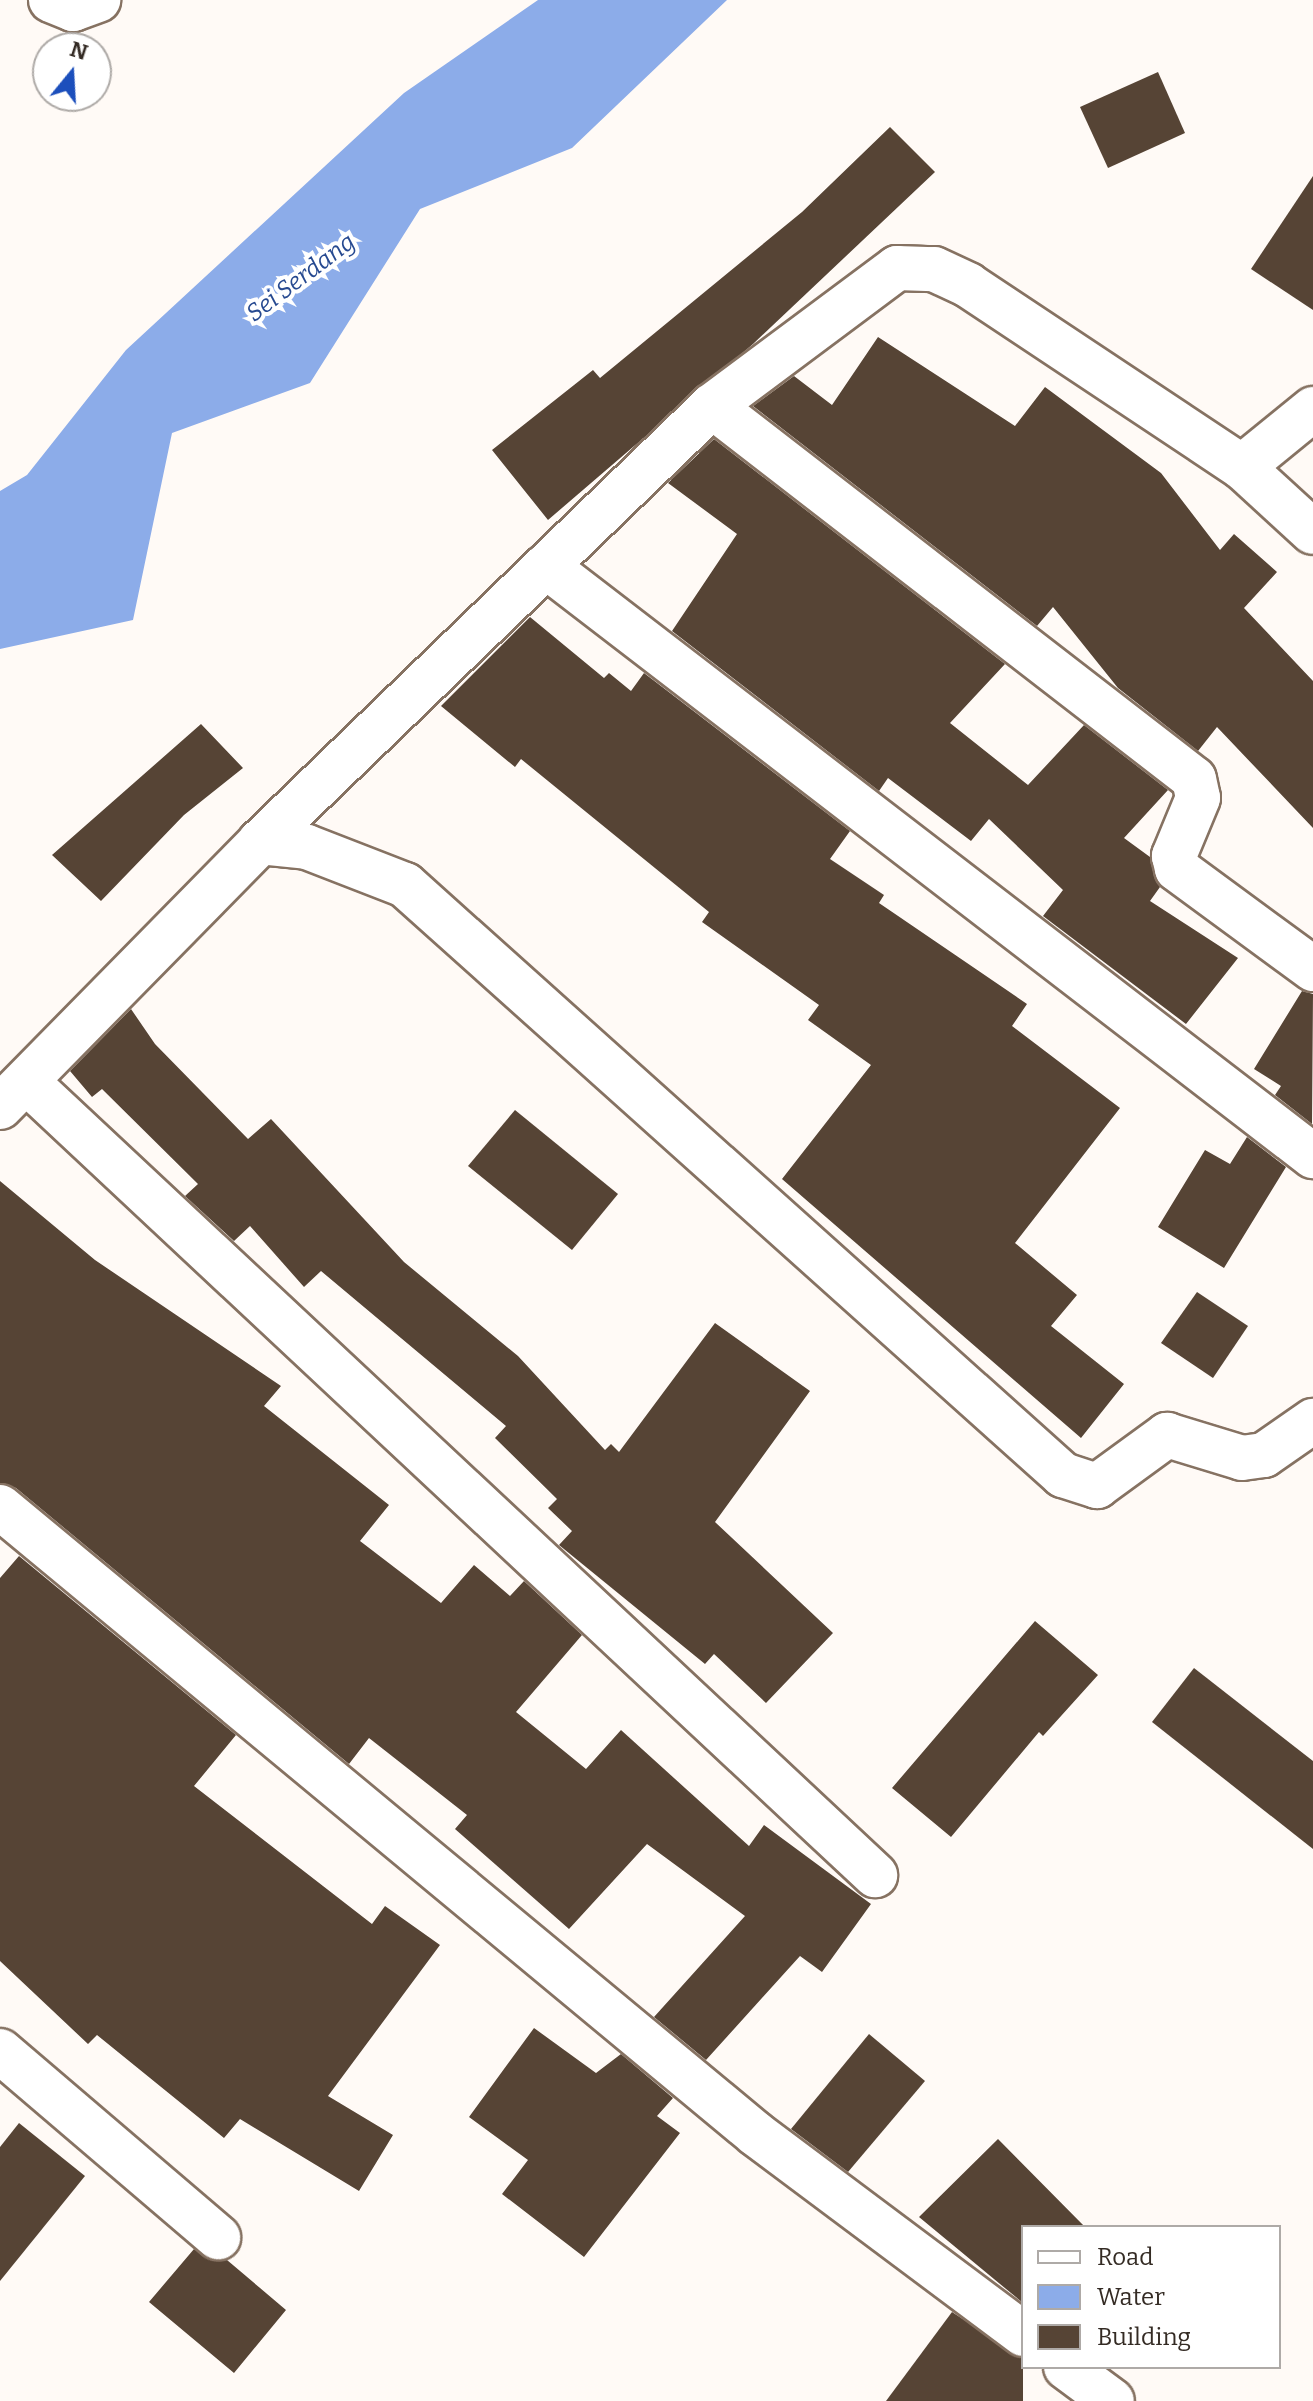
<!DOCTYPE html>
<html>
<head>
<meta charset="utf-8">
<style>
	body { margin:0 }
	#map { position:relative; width:1313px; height:2401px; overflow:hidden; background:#fffaf6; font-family:Bitter,serif }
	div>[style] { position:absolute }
	.water>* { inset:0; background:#8cace9 }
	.building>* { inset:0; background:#564435 }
	.roads { filter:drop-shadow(2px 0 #867262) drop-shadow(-2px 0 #867262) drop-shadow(0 2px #867262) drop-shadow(0 -2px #867262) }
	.street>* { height:44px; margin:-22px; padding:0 22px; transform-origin:22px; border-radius:22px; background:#fff }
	span { translate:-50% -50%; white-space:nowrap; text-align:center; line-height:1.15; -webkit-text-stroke:8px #fff; paint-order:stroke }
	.water-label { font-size:24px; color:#264990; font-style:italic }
	.legend { position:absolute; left:1021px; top:2225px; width:260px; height:144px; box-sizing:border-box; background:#fff; border:2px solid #aeaaa7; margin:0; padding:10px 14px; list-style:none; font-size:24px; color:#342b24 }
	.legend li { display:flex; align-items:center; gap:16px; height:40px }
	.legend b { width:40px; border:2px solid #aeaaa7 }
	.north { position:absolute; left:32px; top:32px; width:80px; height:80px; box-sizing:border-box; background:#fff; border:2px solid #aeaaa7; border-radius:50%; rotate:18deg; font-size:22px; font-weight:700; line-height:32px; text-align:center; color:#342b24 }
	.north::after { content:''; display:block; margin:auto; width:28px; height:36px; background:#1c4fbc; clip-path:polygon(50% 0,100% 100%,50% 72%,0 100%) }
</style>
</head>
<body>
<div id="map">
	<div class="water">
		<div style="clip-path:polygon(538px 0,727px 0,572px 148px,420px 209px,310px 383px,172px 433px,133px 620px,0 649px,0 491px,27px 475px,126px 350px,404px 93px)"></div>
	</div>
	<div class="building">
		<div style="clip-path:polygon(1158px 72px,1185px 133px,1108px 168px,1080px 107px)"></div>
		<div style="clip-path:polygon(890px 127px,935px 172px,753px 344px,548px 520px,492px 450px,593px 370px,600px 378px,802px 212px)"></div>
		<div style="clip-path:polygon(1313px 176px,1313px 310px,1251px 269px)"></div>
		<div style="clip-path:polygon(878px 337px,1015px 426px,1045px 387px,1161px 473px,1220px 550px,1234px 534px,1277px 572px,1244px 608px,1313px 681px,1313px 828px,1217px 727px,1198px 751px,1118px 688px,1053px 607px,1037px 626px,753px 406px,794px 376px,832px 405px)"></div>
		<div style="clip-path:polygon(714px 439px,1005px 664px,950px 723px,1028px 785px,1084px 725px,1168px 790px,1124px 838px,1150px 857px,1160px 887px,1150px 901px,1238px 958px,1186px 1024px,1043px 916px,1063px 890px,989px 819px,971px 841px,888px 778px,879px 791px,672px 631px,737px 534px,668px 483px)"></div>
		<div style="clip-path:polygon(530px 617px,604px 678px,609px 673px,631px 691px,644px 673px,850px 831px,830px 859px,884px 895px,879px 903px,1027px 1004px,1012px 1026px,1120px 1108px,1015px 1243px,1077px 1295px,1051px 1326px,1124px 1384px,1081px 1438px,782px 1179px,871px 1065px,808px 1020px,819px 1005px,702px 922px,709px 912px,521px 759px,515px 767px,441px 706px)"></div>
		<div style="clip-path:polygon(201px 724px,243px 768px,184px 815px,101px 901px,52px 855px)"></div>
		<div style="clip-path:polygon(1302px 991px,1313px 994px,1312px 1124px,1275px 1095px,1281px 1086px,1254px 1069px)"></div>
		<div style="clip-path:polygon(131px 1009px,155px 1044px,248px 1139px,271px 1119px,404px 1262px,518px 1356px,605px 1450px,611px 1444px,619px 1452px,715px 1323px,810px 1391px,715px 1522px,833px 1633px,766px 1703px,714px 1654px,705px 1664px,559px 1545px,572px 1531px,548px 1508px,557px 1499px,495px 1438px,506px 1426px,321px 1271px,304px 1287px,250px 1226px,234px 1241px,185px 1196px,198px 1184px,102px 1089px,92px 1097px,70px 1071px)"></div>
		<div style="clip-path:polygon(515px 1110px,618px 1194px,572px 1250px,468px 1166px)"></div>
		<div style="clip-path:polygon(1247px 1137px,1286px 1167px,1224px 1268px,1158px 1227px,1205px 1150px,1230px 1164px)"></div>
		<div style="clip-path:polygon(0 1181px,95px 1260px,281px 1386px,264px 1406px,389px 1505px,360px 1541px,441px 1603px,474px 1565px,510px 1596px,524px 1581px,582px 1635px,516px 1712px,586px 1769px,621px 1730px,749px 1846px,764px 1825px,871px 1904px,822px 1972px,800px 1956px,706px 2060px,654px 2017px,745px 1916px,647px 1844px,569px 1929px,455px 1829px,467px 1815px,369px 1738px,349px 1764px,16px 1488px,0 1483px)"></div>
		<div style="clip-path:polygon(1197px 1292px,1248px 1326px,1213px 1378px,1161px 1343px)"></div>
		<div style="clip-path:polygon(19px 1556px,236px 1735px,194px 1786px,372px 1924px,385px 1906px,440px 1945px,328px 2096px,393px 2135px,359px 2191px,240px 2119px,224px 2138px,97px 2035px,88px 2044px,0 1961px,0 1578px)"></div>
		<div style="clip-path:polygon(1035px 1621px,1098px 1675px,1043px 1736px,1039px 1732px,951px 1837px,892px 1788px)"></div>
		<div style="clip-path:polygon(1194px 1668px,1313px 1761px,1313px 1849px,1152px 1722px)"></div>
		<div style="clip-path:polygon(534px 2028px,596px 2073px,621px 2054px,673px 2098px,657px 2116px,680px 2133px,584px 2257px,502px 2194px,528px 2160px,469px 2117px)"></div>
		<div style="clip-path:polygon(869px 2034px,925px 2081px,848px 2172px,791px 2129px)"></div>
		<div style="clip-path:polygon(19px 2123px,85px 2176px,0 2281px,0 2147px)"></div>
		<div style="clip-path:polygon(998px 2139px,1085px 2227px,1023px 2227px,1023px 2303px,919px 2217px)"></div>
		<div style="clip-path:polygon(194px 2249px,213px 2261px,227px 2260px,286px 2310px,234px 2373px,149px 2302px)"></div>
		<div style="clip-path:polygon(952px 2312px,1023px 2358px,1023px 2401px,886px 2401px)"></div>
	</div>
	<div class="roads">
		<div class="street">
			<div style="left:51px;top:0;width:24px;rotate:22deg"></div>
			<div style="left:73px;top:9px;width:27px;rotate:-20deg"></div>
			<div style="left:712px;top:406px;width:609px;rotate:37.73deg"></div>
			<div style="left:1194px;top:779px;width:19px;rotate:78deg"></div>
			<div style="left:1198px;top:798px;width:63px;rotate:112.5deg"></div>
			<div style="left:1174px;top:856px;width:13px;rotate:77deg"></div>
			<div style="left:1177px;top:869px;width:169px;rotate:36.3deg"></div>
			<div style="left:1242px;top:467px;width:92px;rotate:-39.2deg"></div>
			<div style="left:546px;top:566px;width:968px;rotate:37.57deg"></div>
			<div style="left:260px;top:842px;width:47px;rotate:6.1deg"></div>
			<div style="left:307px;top:847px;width:105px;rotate:21.2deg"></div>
			<div style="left:405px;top:885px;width:884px;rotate:41.88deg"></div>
			<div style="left:1063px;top:1475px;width:36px;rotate:18deg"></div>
			<div style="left:1097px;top:1486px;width:87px;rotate:-36.1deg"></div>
			<div style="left:1167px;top:1435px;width:78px;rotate:17deg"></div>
			<div style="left:1242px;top:1458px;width:22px;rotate:-8deg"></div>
			<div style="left:1264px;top:1455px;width:60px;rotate:-34.8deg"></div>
			<div style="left:28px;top:1083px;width:1160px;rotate:43.08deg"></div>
			<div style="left:0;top:1107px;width:371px;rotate:-45.5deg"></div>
			<div style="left:260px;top:842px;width:628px;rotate:-43.97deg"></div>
			<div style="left:712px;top:406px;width:231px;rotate:-36.7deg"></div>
			<div style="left:897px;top:268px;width:37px;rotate:2deg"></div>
			<div style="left:934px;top:269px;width:38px;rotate:25deg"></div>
			<div style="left:968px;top:285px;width:329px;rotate:33.6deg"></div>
			<div style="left:1242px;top:467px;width:96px;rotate:42.5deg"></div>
			<div style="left:0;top:1507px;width:982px;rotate:39.67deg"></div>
			<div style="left:756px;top:2134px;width:334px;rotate:36.8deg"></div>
			<div style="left:0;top:2051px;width:287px;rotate:40.5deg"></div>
			<div style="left:1066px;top:2367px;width:57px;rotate:36.5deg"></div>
		</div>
	</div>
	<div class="water-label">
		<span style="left:301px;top:278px;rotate:-37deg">Sei Serdang</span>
	</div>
	<ul class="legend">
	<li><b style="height:10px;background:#fff"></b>Road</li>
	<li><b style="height:22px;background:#8cace9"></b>Water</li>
	<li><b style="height:22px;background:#564435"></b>Building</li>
	</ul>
	<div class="north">N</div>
</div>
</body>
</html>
